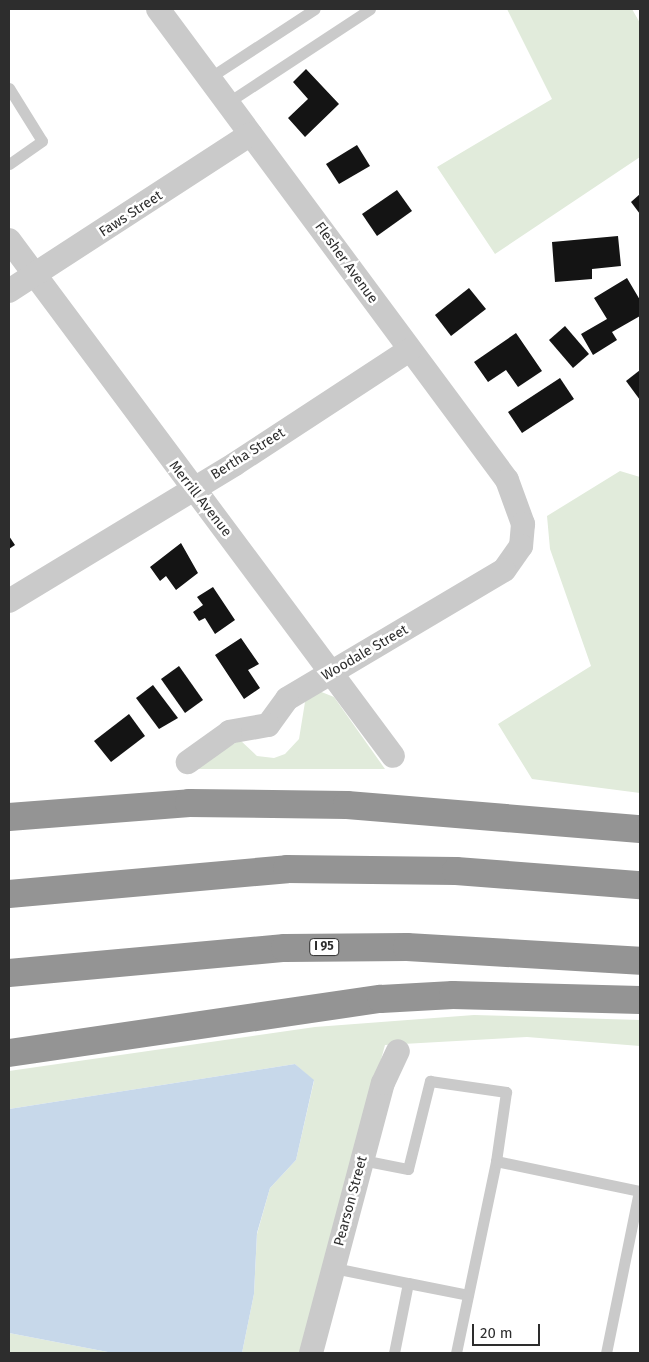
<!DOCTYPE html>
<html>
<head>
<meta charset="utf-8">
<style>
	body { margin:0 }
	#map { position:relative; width:649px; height:1362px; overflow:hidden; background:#fff; font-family:"Fira Sans",sans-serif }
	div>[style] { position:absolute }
	.green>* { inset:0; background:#e1ebdb }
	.water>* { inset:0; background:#c7d8ea }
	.building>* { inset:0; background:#141414 }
	.service>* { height:11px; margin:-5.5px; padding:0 5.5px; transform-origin:5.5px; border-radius:5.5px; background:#cacaca }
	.minor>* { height:24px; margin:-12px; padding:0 12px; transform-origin:12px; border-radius:12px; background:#cacaca }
	.motorway>* { height:28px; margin:-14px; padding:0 14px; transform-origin:14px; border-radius:14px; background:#949494 }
	span { translate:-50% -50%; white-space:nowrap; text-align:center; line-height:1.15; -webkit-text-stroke:5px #fff; paint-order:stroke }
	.shield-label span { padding:1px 4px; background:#fff; border:1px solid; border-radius:4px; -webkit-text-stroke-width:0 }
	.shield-label { font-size:12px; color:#2d2d2d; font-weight:700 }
	.street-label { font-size:14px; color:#2d2d2d }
	.frame { position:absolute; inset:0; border:10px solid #2d2d2d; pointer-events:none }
	.scale { position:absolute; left:472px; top:1324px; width:68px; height:22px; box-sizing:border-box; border:2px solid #2d2d2d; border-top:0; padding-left:6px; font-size:15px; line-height:18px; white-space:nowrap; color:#2d2d2d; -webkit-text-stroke:4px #fff; paint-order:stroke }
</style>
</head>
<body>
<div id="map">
	<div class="green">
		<div style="clip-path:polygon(507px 9px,632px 9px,640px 23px,640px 157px,495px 254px,437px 167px,552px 99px)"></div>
		<div style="clip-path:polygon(620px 471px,640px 477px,640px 793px,532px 779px,498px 724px,591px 666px,550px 549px,547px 516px)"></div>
		<div style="clip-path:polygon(319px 691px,334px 697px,385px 769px,194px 769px,240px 740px,257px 756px,274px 758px,285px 754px,299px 739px,305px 702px)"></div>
		<div style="clip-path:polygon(474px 1015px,640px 1020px,640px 1046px,527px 1037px,385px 1045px,301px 1353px,242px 1353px,254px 1294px,257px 1234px,270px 1188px,296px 1160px,314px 1081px,295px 1064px,9px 1109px,9px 1071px,315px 1027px)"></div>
		<div style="clip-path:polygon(9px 1333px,113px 1353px,9px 1353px)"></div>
	</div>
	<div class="water">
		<div style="clip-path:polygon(295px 1064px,314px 1080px,296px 1160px,270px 1188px,257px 1233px,254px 1294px,242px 1353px,113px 1353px,9px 1333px,9px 1109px)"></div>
	</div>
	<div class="building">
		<div style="clip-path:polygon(306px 69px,339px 104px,305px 137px,288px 118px,308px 99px,293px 82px)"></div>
		<div style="clip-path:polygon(357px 145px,370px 166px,339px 184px,326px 164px)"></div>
		<div style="clip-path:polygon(397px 190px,412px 211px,377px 236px,362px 214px)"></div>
		<div style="clip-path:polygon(640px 194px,640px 214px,631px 202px)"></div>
		<div style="clip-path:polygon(618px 236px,621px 266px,592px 269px,592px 279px,555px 282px,552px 242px)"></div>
		<div style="clip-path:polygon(627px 278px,640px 300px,640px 316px,612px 332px,617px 340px,593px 355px,581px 334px,607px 319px,594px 298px)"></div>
		<div style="clip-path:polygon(469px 288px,486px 309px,451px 336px,435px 315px)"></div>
		<div style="clip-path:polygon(565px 326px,589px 354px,573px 368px,549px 340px)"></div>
		<div style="clip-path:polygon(516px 333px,542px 371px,518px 387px,506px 370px,488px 382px,474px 362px)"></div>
		<div style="clip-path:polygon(640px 370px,640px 400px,626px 381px)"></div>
		<div style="clip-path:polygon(560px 378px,574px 399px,522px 433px,508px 412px)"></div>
		<div style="clip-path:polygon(9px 536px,15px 545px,9px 549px)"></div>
		<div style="clip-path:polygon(181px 543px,198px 573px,176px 590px,166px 576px,160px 581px,150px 567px)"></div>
		<div style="clip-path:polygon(213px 587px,235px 620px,215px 634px,205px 618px,199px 621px,193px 612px,203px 605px,197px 597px)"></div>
		<div style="clip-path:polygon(241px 638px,259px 664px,248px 670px,260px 688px,244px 699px,215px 655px)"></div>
		<div style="clip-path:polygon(179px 666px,203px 700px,185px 713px,161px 679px)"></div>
		<div style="clip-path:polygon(153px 685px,178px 718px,159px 729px,136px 698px)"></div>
		<div style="clip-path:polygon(129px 714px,145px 736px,111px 762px,94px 741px)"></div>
	</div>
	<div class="service">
		<div style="left:209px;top:78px;width:126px;rotate:-33.1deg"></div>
		<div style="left:9px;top:88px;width:62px;rotate:58.1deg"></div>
		<div style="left:42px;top:141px;width:40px;rotate:145.1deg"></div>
		<div style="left:227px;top:103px;width:171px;rotate:-33.3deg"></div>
		<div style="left:362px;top:1160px;width:47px;rotate:11.1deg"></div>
		<div style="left:408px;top:1169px;width:91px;rotate:-76deg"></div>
		<div style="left:430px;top:1081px;width:77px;rotate:8.2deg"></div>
		<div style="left:506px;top:1092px;width:70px;rotate:98.2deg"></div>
		<div style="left:334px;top:1268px;width:76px;rotate:11.5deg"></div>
		<div style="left:394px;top:1353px;width:71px;rotate:-78.7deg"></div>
		<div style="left:408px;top:1283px;width:61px;rotate:11.3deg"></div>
		<div style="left:456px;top:1353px;width:196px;rotate:-78.2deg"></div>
		<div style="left:496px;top:1161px;width:146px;rotate:11.8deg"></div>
		<div style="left:639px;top:1191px;width:165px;rotate:101.5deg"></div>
	</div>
	<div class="minor">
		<div style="left:158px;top:9px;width:586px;rotate:53.46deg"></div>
		<div style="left:507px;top:480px;width:47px;rotate:70deg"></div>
		<div style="left:523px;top:524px;width:22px;rotate:95deg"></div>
		<div style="left:521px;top:546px;width:29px;rotate:125deg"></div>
		<div style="left:504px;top:570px;width:252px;rotate:149.3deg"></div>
		<div style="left:287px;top:699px;width:32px;rotate:126deg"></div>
		<div style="left:268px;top:725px;width:39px;rotate:170deg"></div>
		<div style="left:230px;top:732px;width:52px;rotate:144.5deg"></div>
		<div style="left:9px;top:240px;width:643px;rotate:53.34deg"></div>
		<div style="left:9px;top:291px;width:288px;rotate:-33deg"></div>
		<div style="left:9px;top:601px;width:264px;rotate:-31.2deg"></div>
		<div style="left:235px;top:464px;width:208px;rotate:-33.2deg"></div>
		<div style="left:311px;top:1353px;width:279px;rotate:-75.1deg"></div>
		<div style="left:383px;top:1083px;width:35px;rotate:-65deg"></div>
	</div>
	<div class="motorway">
		<div style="left:9px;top:817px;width:181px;rotate:-4.4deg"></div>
		<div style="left:189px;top:803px;width:158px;rotate:0.7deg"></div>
		<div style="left:347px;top:805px;width:294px;rotate:4.7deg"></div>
		<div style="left:9px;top:894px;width:279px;rotate:-5.1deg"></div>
		<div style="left:287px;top:869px;width:169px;rotate:0.7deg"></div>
		<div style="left:456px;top:871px;width:185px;rotate:4.4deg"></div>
		<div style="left:9px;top:973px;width:277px;rotate:-5.2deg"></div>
		<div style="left:285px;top:948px;width:122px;rotate:-0.5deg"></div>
		<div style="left:407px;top:947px;width:233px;rotate:3.4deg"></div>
		<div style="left:9px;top:1053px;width:376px;rotate:-8.3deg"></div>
		<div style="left:381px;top:999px;width:72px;rotate:-3.2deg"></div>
		<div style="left:453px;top:995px;width:187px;rotate:1.5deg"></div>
	</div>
	<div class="shield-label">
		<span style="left:324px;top:947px">I 95</span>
	</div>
	<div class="street-label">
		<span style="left:131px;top:214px;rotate:-33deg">Faws Street</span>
		<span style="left:346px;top:263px;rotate:54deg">Flesher Avenue</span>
		<span style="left:248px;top:454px;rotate:-32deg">Bertha Street</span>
		<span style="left:200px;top:499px;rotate:52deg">Merrill Avenue</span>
		<span style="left:365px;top:653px;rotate:-30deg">Woodale Street</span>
		<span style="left:351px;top:1201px;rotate:-75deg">Pearson Street</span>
	</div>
	<div class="frame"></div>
	<div class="scale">20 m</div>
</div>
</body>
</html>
